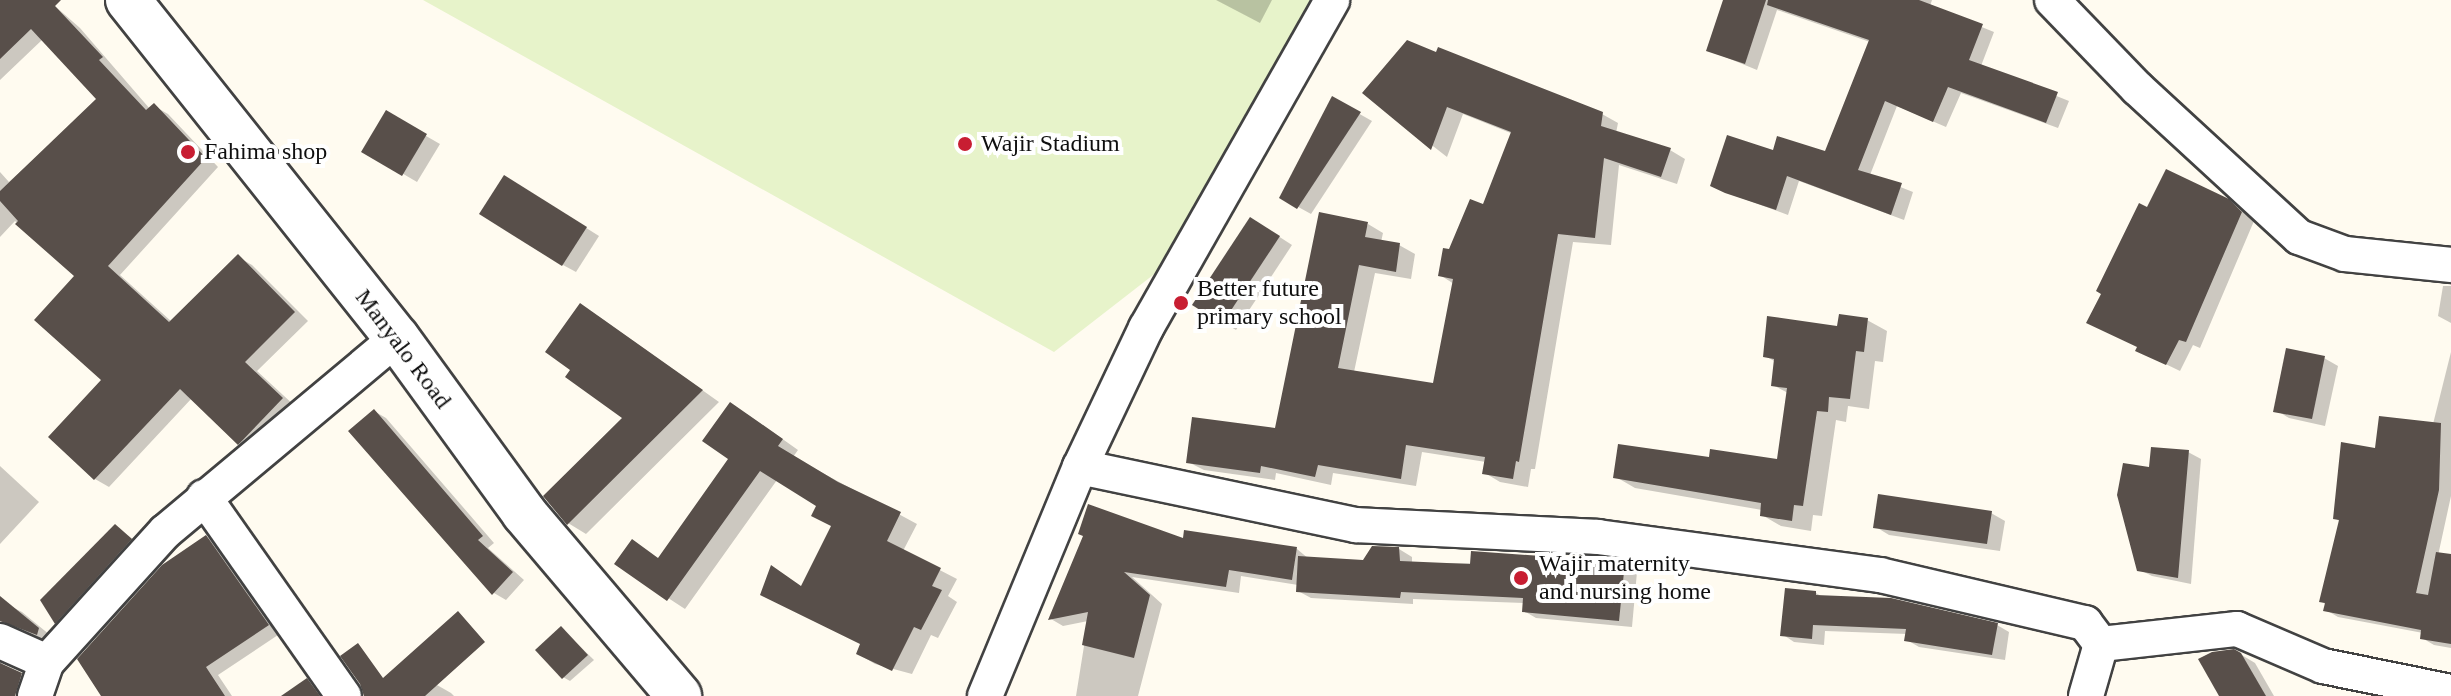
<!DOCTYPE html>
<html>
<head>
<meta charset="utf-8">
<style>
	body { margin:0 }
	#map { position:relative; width:2451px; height:696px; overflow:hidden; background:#fffbf0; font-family:"Times New Roman",serif }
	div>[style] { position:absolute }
	.pitch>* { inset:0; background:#e7f3ca }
	.shadow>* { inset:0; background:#0003 }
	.building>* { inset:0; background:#584f4a }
	.roads { filter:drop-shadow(2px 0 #424242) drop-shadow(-2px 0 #424242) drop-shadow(0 2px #424242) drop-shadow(0 -2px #424242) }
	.minor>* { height:34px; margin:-17px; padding:0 17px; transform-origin:17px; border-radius:17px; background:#fff }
	.tertiary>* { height:44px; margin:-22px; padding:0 22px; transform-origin:22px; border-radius:22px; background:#fff }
	.dots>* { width:22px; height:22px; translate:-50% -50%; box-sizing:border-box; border:4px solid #fff; border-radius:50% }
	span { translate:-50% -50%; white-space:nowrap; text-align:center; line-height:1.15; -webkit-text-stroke:8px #fff; paint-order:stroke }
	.poi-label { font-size:24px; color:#0f0f0f }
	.left { translate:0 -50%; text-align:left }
	.street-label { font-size:24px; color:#0f0f0f }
</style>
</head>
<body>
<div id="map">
	<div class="pitch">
		<div style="clip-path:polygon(423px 0,1340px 0,1193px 244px,1054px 352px)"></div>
	</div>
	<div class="shadow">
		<div style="clip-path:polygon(0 0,48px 0,80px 28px,150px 109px,154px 106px,168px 114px,218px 167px,120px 275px,172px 322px,238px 257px,252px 265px,308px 321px,257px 371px,296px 407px,253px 451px,239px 443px,192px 398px,109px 487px,95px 479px,104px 380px,77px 276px,15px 221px,0 237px,0 172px,9px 182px,99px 99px,43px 39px,0 80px)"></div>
		<div style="clip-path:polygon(1216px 0,1272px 0,1260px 23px)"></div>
		<div style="clip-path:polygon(1725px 0,1932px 0,1930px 6px,1994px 32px,1981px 66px,2069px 101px,2058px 128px,1961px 93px,1946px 127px,1897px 106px,1870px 175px,1913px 192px,1904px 220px,1799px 181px,1788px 215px,1725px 192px,1774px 153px,1826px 154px,1870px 42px,1777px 10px,1757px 70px,1708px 50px)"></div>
		<div style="clip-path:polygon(1365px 93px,1602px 114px,1618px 123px,1616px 133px,1670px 150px,1685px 159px,1677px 184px,1619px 165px,1611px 245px,1573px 242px,1535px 469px,1531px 469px,1528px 487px,1500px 482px,1485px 473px,1486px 462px,1422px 452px,1416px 486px,1333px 473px,1331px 485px,1276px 473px,1275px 480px,1204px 470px,1188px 462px,1276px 430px,1368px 224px,1383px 233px,1381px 242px,1399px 245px,1415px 254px,1411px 279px,1375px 273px,1354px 372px,1434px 385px,1454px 284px,1440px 275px,1451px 251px,1484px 206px,1513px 134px,1463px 114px,1447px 157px)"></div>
		<div style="clip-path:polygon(1333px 99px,1372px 121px,1311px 214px,1282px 198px)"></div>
		<div style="clip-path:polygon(386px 113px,440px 144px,417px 182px,364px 151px)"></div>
		<div style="clip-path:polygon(518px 185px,599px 236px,576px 272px,563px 265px)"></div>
		<div style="clip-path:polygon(2228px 201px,2254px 221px,2200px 348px,2193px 345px,2180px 371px,2151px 357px,2148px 210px)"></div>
		<div style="clip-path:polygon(1264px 227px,1292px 245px,1236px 330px,1195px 305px)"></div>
		<div style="clip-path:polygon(2443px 286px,2451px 286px,2451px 323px,2438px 316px)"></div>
		<div style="clip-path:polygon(598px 316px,719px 402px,586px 534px,568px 523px,625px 418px,573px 369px)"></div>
		<div style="clip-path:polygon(1867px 320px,1887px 331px,1883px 362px,1875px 361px,1869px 409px,1848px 406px,1846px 422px,1836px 420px,1822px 516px,1813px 515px,1811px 531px,1781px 526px,1762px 515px,1762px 510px,1635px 488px,1616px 477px,1711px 460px,1779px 461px,1788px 393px,1773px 385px,1776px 362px,1765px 356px)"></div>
		<div style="clip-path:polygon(2451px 352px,2451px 496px,2429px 597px,2451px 601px,2451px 648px,2434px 645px,2422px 638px,2423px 633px,2338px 617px,2326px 610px,2327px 605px,2322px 602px,2341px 522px,2335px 518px,2377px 450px,2433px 424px)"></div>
		<div style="clip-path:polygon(2324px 358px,2338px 366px,2325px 426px,2289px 418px,2276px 410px)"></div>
		<div style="clip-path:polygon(374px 411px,386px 418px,494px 543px,488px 548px,524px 580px,506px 600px,494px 593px,350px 431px)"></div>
		<div style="clip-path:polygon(747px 414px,798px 450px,793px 457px,917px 524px,903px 551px,957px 579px,948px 596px,957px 602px,938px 638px,931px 635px,912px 674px,875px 664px,858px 654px,863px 645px,833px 526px,819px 505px,777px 480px,685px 609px,616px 564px,659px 559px,731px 458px)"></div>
		<div style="clip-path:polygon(2188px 452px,2201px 459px,2191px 584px,2152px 576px,2138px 569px,2151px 470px)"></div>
		<div style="clip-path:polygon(0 466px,39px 502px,0 544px)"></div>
		<div style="clip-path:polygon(1991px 513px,2005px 521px,2000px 551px,1889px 535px,1876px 527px)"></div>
		<div style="clip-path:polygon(116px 526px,137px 543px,62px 626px,56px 622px)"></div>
		<div style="clip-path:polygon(1085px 536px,1297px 549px,1309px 559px,1364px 562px,1399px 549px,1412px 557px,1412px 563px,1624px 564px,1637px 572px,1632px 627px,1536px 618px,1524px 611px,1524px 603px,1413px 599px,1413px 604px,1311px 598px,1298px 591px,1298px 585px,1241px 576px,1239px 593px,1132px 577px,1162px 604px,1138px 696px,1076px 696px,1088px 621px,1063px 626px,1051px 619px)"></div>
		<div style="clip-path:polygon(206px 537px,220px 545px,281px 633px,218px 675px,232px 696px,105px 696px)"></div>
		<div style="clip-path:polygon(1816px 593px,1824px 598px,1997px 625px,2009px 632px,2005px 660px,1919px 647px,1907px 640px,1907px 634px,1825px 631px,1824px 645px,1794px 642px,1782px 634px)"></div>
		<div style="clip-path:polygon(0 601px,22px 612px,56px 640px,55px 644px,18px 630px,6px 635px,0 643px)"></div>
		<div style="clip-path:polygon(562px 629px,594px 660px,570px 681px,563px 677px)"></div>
		<div style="clip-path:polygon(0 653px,2px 664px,39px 685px,34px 696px,0 696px)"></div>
		<div style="clip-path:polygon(2240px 654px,2255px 663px,2274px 696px,2221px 696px)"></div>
		<div style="clip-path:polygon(437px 685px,451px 693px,454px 696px,421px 696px)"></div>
	</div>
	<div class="building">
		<div style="clip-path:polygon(0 0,61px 0,55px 6px,103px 57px,99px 60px,146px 110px,154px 103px,206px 158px,108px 266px,169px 322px,238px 254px,295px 312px,245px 362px,283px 398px,238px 445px,180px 389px,94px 480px,48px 437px,101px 380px,34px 320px,74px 276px,15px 224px,18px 221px,0 201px,0 191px,96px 99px,31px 29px,0 59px)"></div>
		<div style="clip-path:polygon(1723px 0,1766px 0,1745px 64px,1706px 51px)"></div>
		<div style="clip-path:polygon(1768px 0,1919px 0,1983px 24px,1969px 60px,2058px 92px,2046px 123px,1948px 87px,1933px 122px,1885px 101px,1858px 170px,1902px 183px,1891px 215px,1787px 176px,1776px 210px,1725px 193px,1710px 186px,1727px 135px,1773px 150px,1777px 136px,1825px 151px,1869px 40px,1767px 5px)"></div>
		<div style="clip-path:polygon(1407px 40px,1436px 52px,1438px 47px,1603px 112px,1601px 126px,1671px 148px,1661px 177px,1604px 158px,1595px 238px,1558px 234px,1519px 462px,1516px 461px,1513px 479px,1482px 474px,1485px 457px,1406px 445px,1401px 479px,1318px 465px,1315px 477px,1261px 466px,1260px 473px,1186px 463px,1192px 417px,1275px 428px,1319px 212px,1368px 222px,1365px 237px,1400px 243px,1396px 272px,1359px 265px,1338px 368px,1433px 383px,1453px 279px,1438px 276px,1443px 248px,1449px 249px,1470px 199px,1483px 204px,1511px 132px,1447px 107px,1431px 150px,1362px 93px)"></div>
		<div style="clip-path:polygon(1332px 96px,1361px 112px,1297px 209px,1279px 198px)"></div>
		<div style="clip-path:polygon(386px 110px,427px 134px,402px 176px,361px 152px)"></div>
		<div style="clip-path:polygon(2166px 169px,2229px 199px,2242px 212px,2186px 342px,2179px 340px,2166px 365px,2135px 351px,2137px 347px,2086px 323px,2101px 294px,2096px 291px,2139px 203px,2147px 207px)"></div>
		<div style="clip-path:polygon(504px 175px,587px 227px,562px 266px,479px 214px)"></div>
		<div style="clip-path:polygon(1250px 217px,1280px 236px,1222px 324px,1192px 305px)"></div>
		<div style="clip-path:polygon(580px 303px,703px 390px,567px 525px,543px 496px,622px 418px,565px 377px,570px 370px,545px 352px)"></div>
		<div style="clip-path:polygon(1839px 314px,1868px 318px,1864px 352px,1856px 351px,1850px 399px,1829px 397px,1828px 412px,1817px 411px,1803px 506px,1794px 505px,1792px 521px,1760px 516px,1761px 503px,1613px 478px,1618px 444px,1709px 457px,1710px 449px,1777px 459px,1787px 388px,1771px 386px,1774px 359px,1763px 357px,1767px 316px,1837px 326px)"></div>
		<div style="clip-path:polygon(2286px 348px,2325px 356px,2312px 419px,2273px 412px)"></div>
		<div style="clip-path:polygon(730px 402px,783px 439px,778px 446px,838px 482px,901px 512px,887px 541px,941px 568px,932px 586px,942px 590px,921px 630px,914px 627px,892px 671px,856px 654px,860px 644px,760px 595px,771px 565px,801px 586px,831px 526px,811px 516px,816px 506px,760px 471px,667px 601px,614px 564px,632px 539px,658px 558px,728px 459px,702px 441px)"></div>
		<div style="clip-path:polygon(374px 409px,483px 536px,478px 540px,513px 572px,492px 595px,348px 431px)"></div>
		<div style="clip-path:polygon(2379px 416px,2441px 423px,2439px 490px,2416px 593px,2428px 595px,2436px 552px,2451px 554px,2451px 644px,2420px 639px,2421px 630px,2323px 611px,2325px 603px,2319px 602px,2339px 520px,2333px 519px,2341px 442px,2375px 448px)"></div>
		<div style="clip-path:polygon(2151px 447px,2189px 450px,2178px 578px,2137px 571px,2117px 495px,2123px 463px,2149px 467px)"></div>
		<div style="clip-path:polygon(1878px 494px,1992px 511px,1987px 544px,1873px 528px)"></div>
		<div style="clip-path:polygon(1088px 504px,1183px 538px,1184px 530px,1297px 547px,1292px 580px,1229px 570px,1226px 587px,1124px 572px,1150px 595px,1134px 658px,1082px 645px,1088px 612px,1048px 620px,1083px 536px,1078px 534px)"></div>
		<div style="clip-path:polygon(115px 524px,132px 539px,55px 624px,40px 600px)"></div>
		<div style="clip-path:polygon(206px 535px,269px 625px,206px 667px,225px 696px,101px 696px,77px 659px,162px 565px)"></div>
		<div style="clip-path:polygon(1372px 546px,1399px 547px,1400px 561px,1470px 564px,1471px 551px,1625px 562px,1619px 621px,1522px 612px,1523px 598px,1401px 592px,1400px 598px,1296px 592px,1298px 556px,1363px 560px)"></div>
		<div style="clip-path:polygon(1785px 588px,1816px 591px,1816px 595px,1891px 598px,1998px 623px,1992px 655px,1904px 641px,1906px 629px,1813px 625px,1812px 639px,1780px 636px)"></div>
		<div style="clip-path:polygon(0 596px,39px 628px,37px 635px,0 621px)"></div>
		<div style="clip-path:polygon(458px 611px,485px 642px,425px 696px,364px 696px,360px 684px,340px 656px,358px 643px,383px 678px)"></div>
		<div style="clip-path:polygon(561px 626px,588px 655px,562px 679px,535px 650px)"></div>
		<div style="clip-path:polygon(2234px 649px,2241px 653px,2266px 696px,2219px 696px,2198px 659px,2212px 652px)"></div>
		<div style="clip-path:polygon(0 663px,22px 673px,15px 696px,0 696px)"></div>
		<div style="clip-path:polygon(307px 678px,320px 696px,281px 696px)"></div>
	</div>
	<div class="roads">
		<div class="minor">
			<div style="left:2052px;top:0;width:122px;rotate:46deg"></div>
			<div style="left:2137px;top:88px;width:220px;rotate:42.6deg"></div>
			<div style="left:2299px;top:237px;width:49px;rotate:20.3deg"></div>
			<div style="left:2345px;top:254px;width:107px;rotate:5.9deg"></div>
			<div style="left:1080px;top:467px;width:282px;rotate:11.9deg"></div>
			<div style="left:1356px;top:525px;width:242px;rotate:2.8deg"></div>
			<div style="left:1598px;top:537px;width:285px;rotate:7.7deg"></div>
			<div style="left:1880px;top:575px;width:211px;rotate:13.2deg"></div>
			<div style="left:2085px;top:623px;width:26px;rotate:53deg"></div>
			<div style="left:204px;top:497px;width:243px;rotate:54.9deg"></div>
			<div style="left:0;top:641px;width:51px;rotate:24.1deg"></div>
			<div style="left:2101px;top:644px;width:137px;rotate:-6.3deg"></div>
			<div style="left:2237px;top:629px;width:94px;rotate:23.3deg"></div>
			<div style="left:2323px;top:666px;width:131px;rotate:11.5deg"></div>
			<div style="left:35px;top:696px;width:36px;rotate:-71deg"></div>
			<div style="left:47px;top:662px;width:176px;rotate:-47.8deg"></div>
			<div style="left:165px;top:532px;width:302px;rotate:-39.9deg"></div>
			<div style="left:985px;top:696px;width:248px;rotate:-67.5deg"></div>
			<div style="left:1080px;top:467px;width:154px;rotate:-64.6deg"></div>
			<div style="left:1146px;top:328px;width:377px;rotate:-60.4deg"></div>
			<div style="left:2086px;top:696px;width:54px;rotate:-73.9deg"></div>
		</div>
		<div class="tertiary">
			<div style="left:128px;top:0;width:432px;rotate:51.5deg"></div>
			<div style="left:397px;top:338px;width:216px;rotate:54deg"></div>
			<div style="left:524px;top:513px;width:240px;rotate:49.7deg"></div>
		</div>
	</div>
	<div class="dots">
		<div style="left:965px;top:144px;background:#c81e32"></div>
		<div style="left:188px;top:152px;background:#c81e32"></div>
		<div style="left:1181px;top:303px;background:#c81e32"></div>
		<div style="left:1521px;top:578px;background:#c81e32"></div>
	</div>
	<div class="poi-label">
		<span class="left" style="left:981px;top:144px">Wajir Stadium</span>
		<span class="left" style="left:204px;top:152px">Fahima shop</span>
		<span class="left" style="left:1197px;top:303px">Better future<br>primary school</span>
		<span class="left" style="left:1539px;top:578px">Wajir maternity<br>and nursing home</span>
	</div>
	<div class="street-label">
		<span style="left:403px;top:349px;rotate:53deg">Manyalo Road</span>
	</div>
</div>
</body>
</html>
